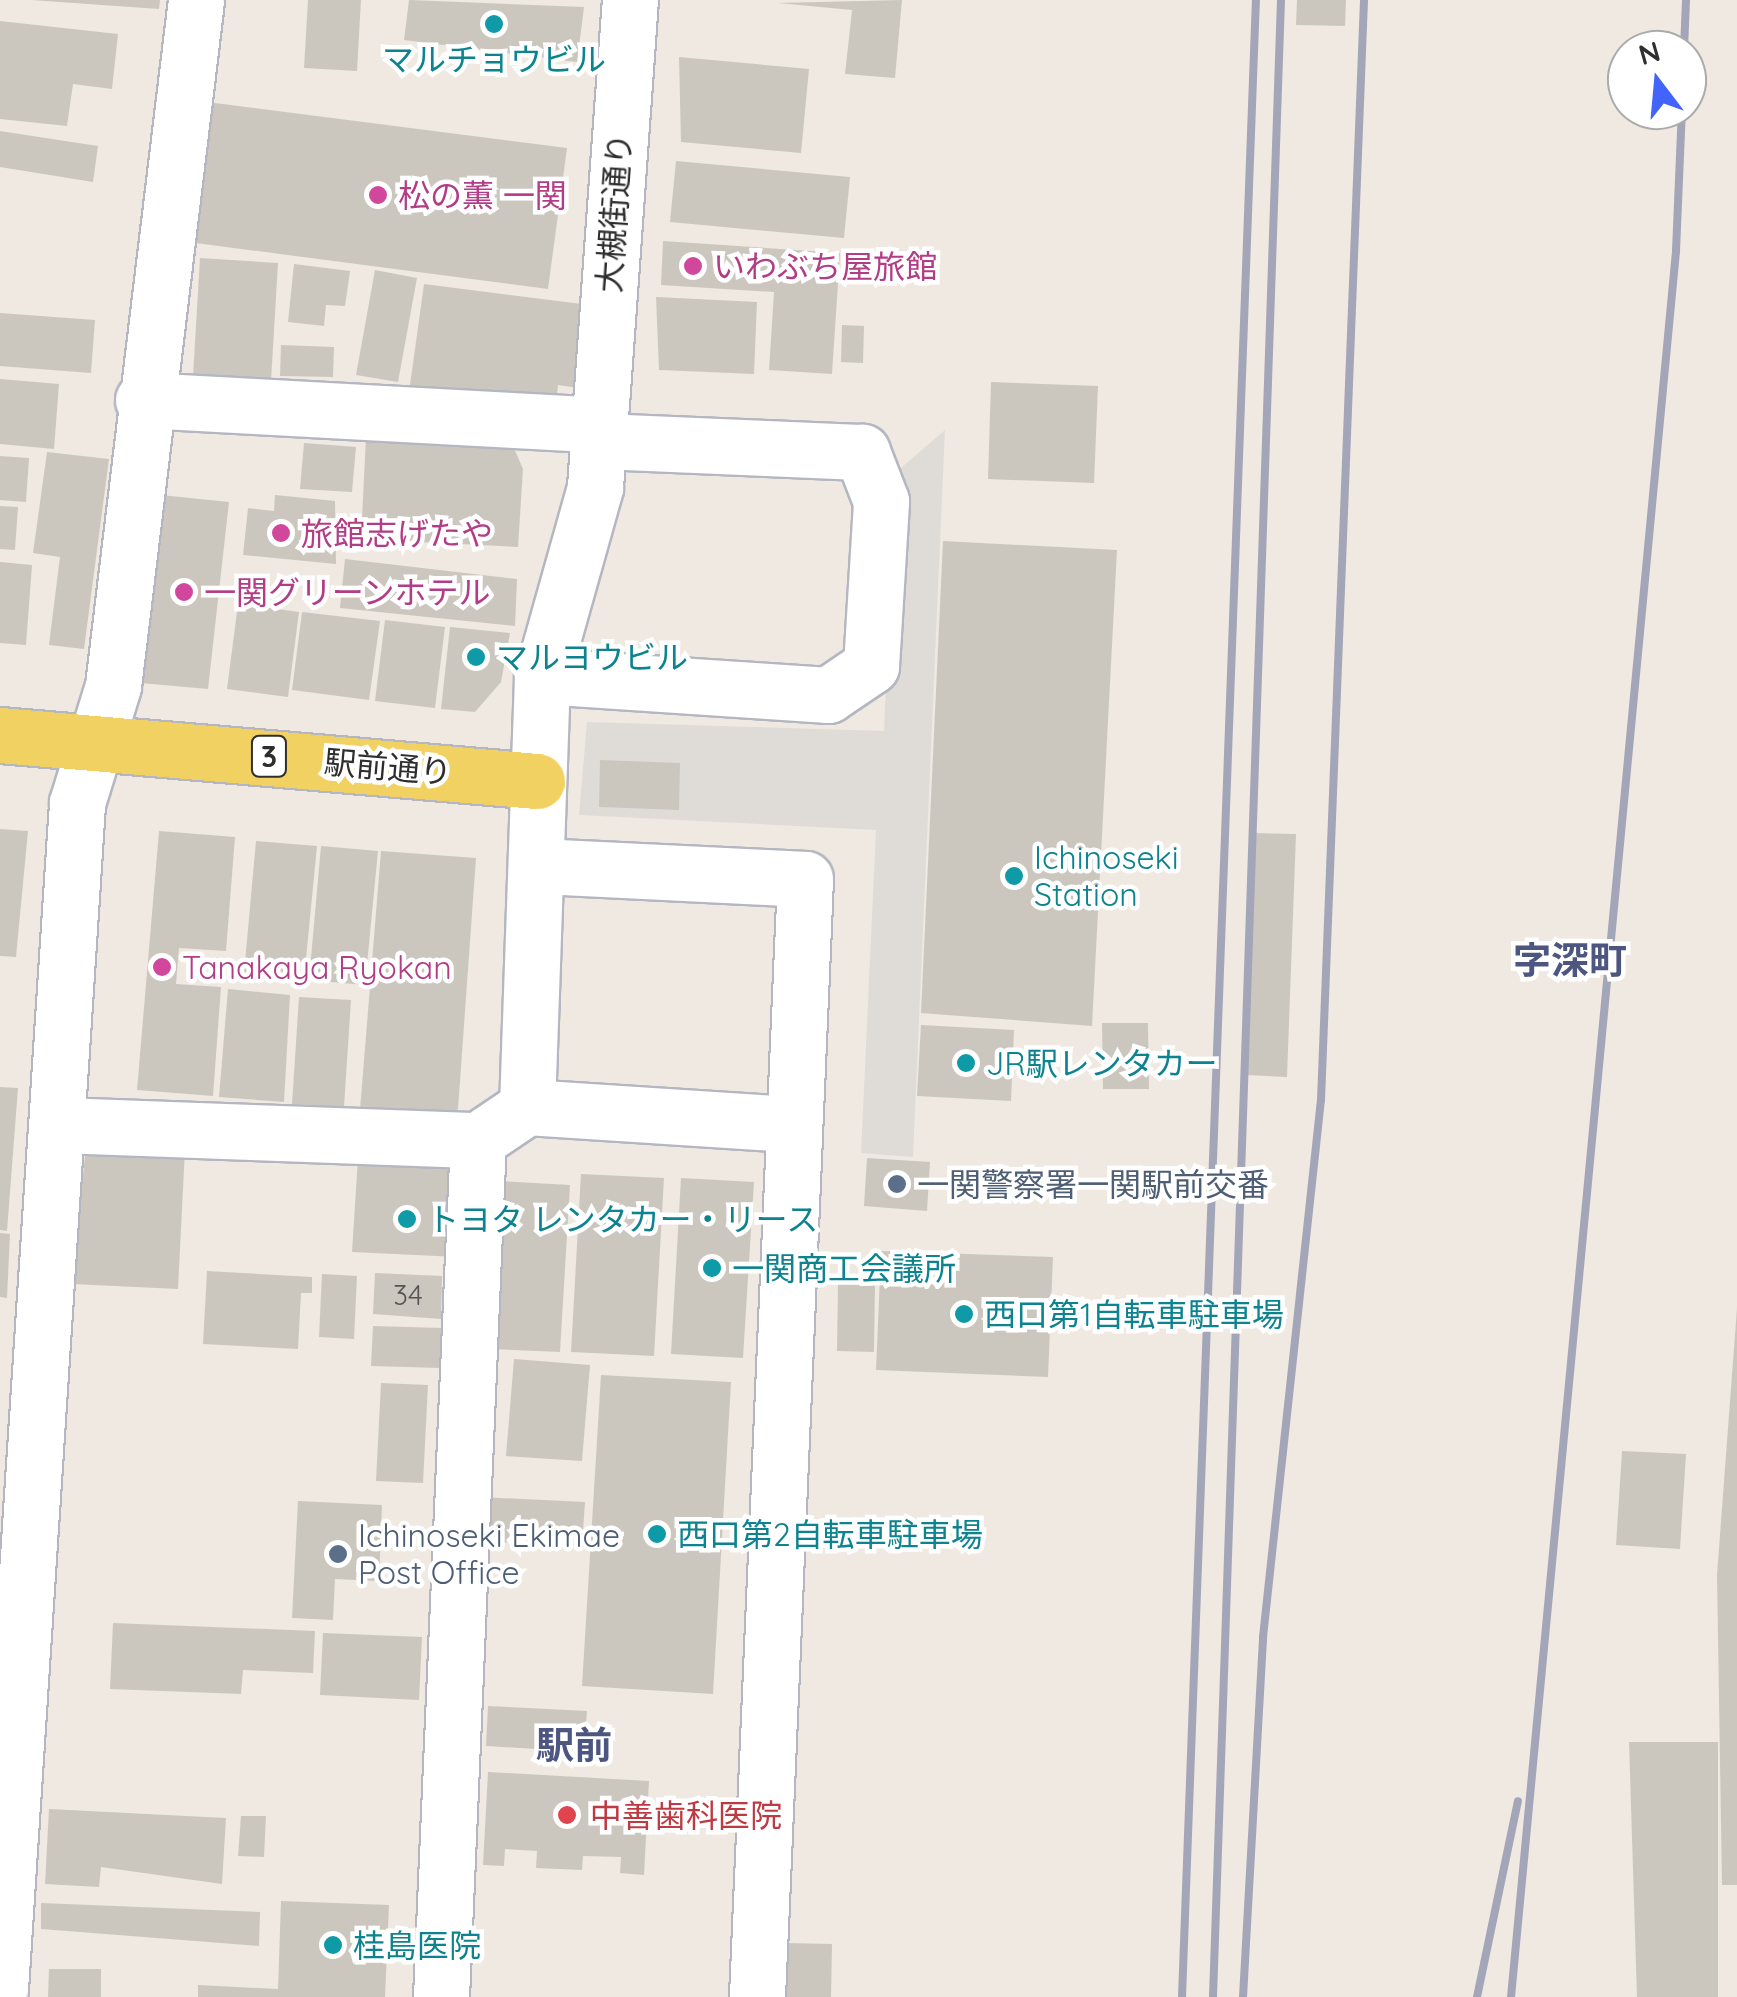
<!DOCTYPE html>
<html>
<head>
<meta charset="utf-8">
<style>
	body { margin:0 }
	#map { position:relative; width:1737px; height:1997px; overflow:hidden; background:#efe9e1; font-family:Quicksand,"Noto Sans JP",sans-serif }
	div>[style] { position:absolute }
	.plaza>* { inset:0; background:#dfdcd8 }
	.building>* { inset:0; background:#cbc7bf }
	.roads { filter:drop-shadow(2px 0 #b4b7c1) drop-shadow(-2px 0 #b4b7c1) drop-shadow(0 2px #b4b7c1) drop-shadow(0 -2px #b4b7c1) }
	.minor>* { height:55px; margin:-27.5px; padding:0 27.5px; transform-origin:27.5px; border-radius:27.5px; background:#fff }
	.major>* { height:55px; margin:-27.5px; padding:0 27.5px; transform-origin:27.5px; border-radius:27.5px; background:#f2d163 }
	.rail>* { height:8px; margin:-4px; padding:0 4px; transform-origin:4px; border-radius:4px; background:#a3a6b8 }
	.dots>* { width:28px; height:28px; translate:-50% -50%; box-sizing:border-box; border:5px solid #fff; border-radius:50% }
	span { translate:-50% -50%; white-space:nowrap; text-align:center; line-height:1.15; -webkit-text-stroke:9px #fff; paint-order:stroke }
	.number-label { font-size:28px; color:#555452 }
	.number-label span { -webkit-text-stroke-width:0 }
	.shield-label span { padding:2px 8px; background:#fff; border:2px solid; border-radius:8px; -webkit-text-stroke-width:0 }
	.shield-label { font-size:30px; color:#2e2e2e; font-weight:700 }
	.culture-label { font-size:32px; color:#0d838f }
	.left { translate:0 -50%; text-align:left }
	.hotel-label { font-size:32px; color:#b23c85 }
	.street-label { font-size:32px; color:#2e2e2e }
	.service-label { font-size:32px; color:#4e5e75 }
	.health-label { font-size:32px; color:#be3a42 }
	.quarter-label { font-size:38px; color:#4d5680; font-weight:700 }
	.north { position:absolute; left:1607px; top:30px; width:100px; height:100px; box-sizing:border-box; background:#fff; border:2px solid #ababab; border-radius:50%; rotate:344deg; font-size:28px; font-weight:700; line-height:40px; text-align:center; color:#2e2e2e }
	.north::after { content:''; display:block; margin:auto; width:35px; height:45px; background:#4264fb; clip-path:polygon(50% 0,100% 100%,50% 72%,0 100%) }
</style>
</head>
<body>
<div id="map">
	<div class="plaza">
		<div style="clip-path:polygon(945px 430px,913px 1157px,861px 1153px,876px 830px,579px 815px,587px 722px,884px 731px,895px 473px)"></div>
	</div>
	<div class="building">
		<div style="clip-path:polygon(31px 0,160px 0,159px 9px)"></div>
		<div style="clip-path:polygon(308px 0,361px 0,357px 71px,304px 68px)"></div>
		<div style="clip-path:polygon(409px 0,584px 7px,577px 62px,404px 40px)"></div>
		<div style="clip-path:polygon(902px 0,895px 78px,845px 74px,852px 10px,778px 3px)"></div>
		<div style="clip-path:polygon(1297px 0,1346px 0,1345px 26px,1296px 25px)"></div>
		<div style="clip-path:polygon(0 21px,118px 34px,112px 89px,73px 84px,67px 126px,0 119px)"></div>
		<div style="clip-path:polygon(679px 57px,809px 69px,801px 153px,681px 142px)"></div>
		<div style="clip-path:polygon(207px 102px,567px 148px,548px 289px,188px 242px)"></div>
		<div style="clip-path:polygon(0 131px,98px 146px,93px 182px,0 167px)"></div>
		<div style="clip-path:polygon(676px 161px,850px 177px,844px 238px,670px 222px)"></div>
		<div style="clip-path:polygon(663px 241px,840px 253px,832px 374px,769px 370px,774px 292px,661px 285px)"></div>
		<div style="clip-path:polygon(200px 258px,278px 263px,271px 381px,193px 376px)"></div>
		<div style="clip-path:polygon(294px 264px,350px 271px,345px 306px,326px 305px,324px 326px,288px 322px)"></div>
		<div style="clip-path:polygon(375px 270px,417px 278px,398px 382px,356px 375px)"></div>
		<div style="clip-path:polygon(424px 284px,590px 305px,578px 388px,558px 385px,556px 404px,410px 385px)"></div>
		<div style="clip-path:polygon(656px 297px,757px 302px,754px 374px,659px 370px)"></div>
		<div style="clip-path:polygon(0 313px,95px 320px,91px 373px,0 366px)"></div>
		<div style="clip-path:polygon(842px 325px,864px 326px,863px 363px,841px 362px)"></div>
		<div style="clip-path:polygon(281px 345px,334px 347px,333px 377px,280px 376px)"></div>
		<div style="clip-path:polygon(0 379px,59px 384px,54px 449px,0 444px)"></div>
		<div style="clip-path:polygon(991px 382px,1098px 386px,1094px 483px,988px 479px)"></div>
		<div style="clip-path:polygon(366px 437px,513px 446px,523px 469px,518px 547px,361px 539px)"></div>
		<div style="clip-path:polygon(304px 443px,356px 447px,352px 492px,300px 489px)"></div>
		<div style="clip-path:polygon(47px 452px,109px 459px,84px 649px,49px 645px,60px 557px,33px 553px)"></div>
		<div style="clip-path:polygon(0 456px,29px 458px,26px 502px,0 500px)"></div>
		<div style="clip-path:polygon(161px 495px,229px 502px,208px 689px,140px 683px)"></div>
		<div style="clip-path:polygon(275px 495px,335px 501px,336px 564px,243px 555px,248px 508px,274px 511px)"></div>
		<div style="clip-path:polygon(0 506px,18px 507px,15px 550px,0 549px)"></div>
		<div style="clip-path:polygon(943px 541px,1117px 550px,1092px 1026px,921px 1013px)"></div>
		<div style="clip-path:polygon(345px 559px,517px 579px,515px 626px,340px 608px)"></div>
		<div style="clip-path:polygon(0 562px,32px 565px,26px 645px,0 643px)"></div>
		<div style="clip-path:polygon(238px 604px,299px 612px,288px 697px,227px 689px)"></div>
		<div style="clip-path:polygon(302px 612px,380px 621px,369px 700px,292px 690px)"></div>
		<div style="clip-path:polygon(385px 620px,445px 627px,435px 708px,375px 701px)"></div>
		<div style="clip-path:polygon(450px 627px,510px 633px,501px 682px,475px 712px,441px 709px)"></div>
		<div style="clip-path:polygon(600px 760px,680px 763px,679px 810px,599px 807px)"></div>
		<div style="clip-path:polygon(0 829px,28px 831px,16px 957px,0 956px)"></div>
		<div style="clip-path:polygon(159px 831px,235px 837px,226px 951px,179px 948px,176px 984px,221px 987px,213px 1096px,137px 1090px)"></div>
		<div style="clip-path:polygon(1253px 833px,1296px 834px,1287px 1077px,1245px 1075px)"></div>
		<div style="clip-path:polygon(256px 841px,317px 846px,304px 979px,244px 973px)"></div>
		<div style="clip-path:polygon(321px 846px,378px 851px,365px 985px,309px 980px)"></div>
		<div style="clip-path:polygon(381px 851px,476px 858px,458px 1109px,436px 1126px,359px 1122px)"></div>
		<div style="clip-path:polygon(228px 989px,290px 995px,284px 1102px,219px 1097px)"></div>
		<div style="clip-path:polygon(299px 997px,351px 1000px,344px 1107px,292px 1104px)"></div>
		<div style="clip-path:polygon(1102px 1023px,1148px 1023px,1149px 1089px,1103px 1089px)"></div>
		<div style="clip-path:polygon(921px 1025px,1014px 1030px,1011px 1101px,917px 1096px)"></div>
		<div style="clip-path:polygon(0 1087px,18px 1088px,7px 1231px,0 1230px)"></div>
		<div style="clip-path:polygon(86px 1146px,185px 1149px,178px 1289px,72px 1284px)"></div>
		<div style="clip-path:polygon(358px 1158px,442px 1163px,462px 1187px,458px 1257px,352px 1252px)"></div>
		<div style="clip-path:polygon(867px 1158px,930px 1162px,927px 1211px,864px 1206px)"></div>
		<div style="clip-path:polygon(581px 1174px,664px 1178px,654px 1356px,571px 1352px)"></div>
		<div style="clip-path:polygon(681px 1178px,754px 1182px,743px 1358px,671px 1354px)"></div>
		<div style="clip-path:polygon(500px 1181px,570px 1185px,560px 1352px,490px 1349px)"></div>
		<div style="clip-path:polygon(0 1233px,10px 1234px,7px 1298px,0 1297px)"></div>
		<div style="clip-path:polygon(881px 1251px,1053px 1257px,1048px 1377px,876px 1370px)"></div>
		<div style="clip-path:polygon(207px 1271px,312px 1277px,312px 1293px,301px 1293px,298px 1349px,203px 1344px)"></div>
		<div style="clip-path:polygon(375px 1273px,442px 1276px,441px 1319px,373px 1314px)"></div>
		<div style="clip-path:polygon(322px 1274px,357px 1276px,354px 1339px,319px 1337px)"></div>
		<div style="clip-path:polygon(838px 1283px,875px 1283px,874px 1352px,837px 1351px)"></div>
		<div style="clip-path:polygon(1737px 1308px,1737px 1885px,1722px 1885px,1717px 1575px)"></div>
		<div style="clip-path:polygon(373px 1326px,442px 1328px,441px 1368px,371px 1366px)"></div>
		<div style="clip-path:polygon(514px 1359px,590px 1365px,582px 1461px,506px 1456px)"></div>
		<div style="clip-path:polygon(601px 1375px,731px 1382px,713px 1694px,582px 1686px)"></div>
		<div style="clip-path:polygon(381px 1383px,428px 1385px,423px 1483px,376px 1481px)"></div>
		<div style="clip-path:polygon(1622px 1451px,1686px 1454px,1680px 1549px,1616px 1545px)"></div>
		<div style="clip-path:polygon(480px 1497px,585px 1502px,582px 1546px,478px 1541px)"></div>
		<div style="clip-path:polygon(298px 1501px,382px 1505px,379px 1581px,335px 1579px,333px 1620px,292px 1618px)"></div>
		<div style="clip-path:polygon(113px 1623px,315px 1631px,313px 1673px,243px 1670px,241px 1694px,110px 1689px)"></div>
		<div style="clip-path:polygon(323px 1633px,422px 1637px,419px 1700px,320px 1695px)"></div>
		<div style="clip-path:polygon(488px 1706px,587px 1711px,584px 1752px,486px 1746px)"></div>
		<div style="clip-path:polygon(1629px 1742px,1718px 1742px,1718px 1997px,1637px 1997px)"></div>
		<div style="clip-path:polygon(488px 1772px,649px 1781px,644px 1875px,620px 1873px,621px 1857px,583px 1856px,582px 1870px,536px 1868px,537px 1851px,505px 1849px,504px 1866px,483px 1865px)"></div>
		<div style="clip-path:polygon(49px 1809px,226px 1818px,222px 1884px,101px 1867px,99px 1887px,45px 1884px)"></div>
		<div style="clip-path:polygon(241px 1816px,266px 1816px,264px 1857px,238px 1856px)"></div>
		<div style="clip-path:polygon(281px 1901px,389px 1905px,385px 1997px,198px 1997px,198px 1985px,278px 1989px)"></div>
		<div style="clip-path:polygon(41px 1903px,260px 1912px,259px 1946px,41px 1929px)"></div>
		<div style="clip-path:polygon(786px 1943px,832px 1944px,831px 1997px,785px 1997px)"></div>
		<div style="clip-path:polygon(49px 1969px,101px 1969px,101px 1997px,48px 1997px)"></div>
	</div>
	<div class="roads">
		<div class="minor">
			<div style="left:143px;top:400px;width:456px;rotate:3.1deg"></div>
			<div style="left:542px;top:676px;width:287px;rotate:3.8deg"></div>
			<div style="left:828px;top:695px;width:52px;rotate:-34deg"></div>
			<div style="left:871px;top:666px;width:165px;rotate:-86.5deg"></div>
			<div style="left:881px;top:501px;width:53px;rotate:-111.2deg"></div>
			<div style="left:862px;top:452px;width:263px;rotate:-177.6deg"></div>
			<div style="left:539px;top:866px;width:266px;rotate:2.8deg"></div>
			<div style="left:805px;top:879px;width:1119px;rotate:92.46deg"></div>
			<div style="left:527px;top:1107px;width:431px;rotate:-88deg"></div>
			<div style="left:542px;top:676px;width:196px;rotate:-74.3deg"></div>
			<div style="left:595px;top:487px;width:488px;rotate:-85.9deg"></div>
			<div style="left:60px;top:1125px;width:418px;rotate:2.1deg"></div>
			<div style="left:0;top:1988px;width:1187px;rotate:-86.28deg"></div>
			<div style="left:77px;top:803px;width:122px;rotate:-72.9deg"></div>
			<div style="left:113px;top:686px;width:691px;rotate:-83.1deg"></div>
			<div style="left:441px;top:1997px;width:858px;rotate:-87.53deg"></div>
			<div style="left:478px;top:1140px;width:59px;rotate:-34deg"></div>
			<div style="left:527px;top:1107px;width:267px;rotate:3.7deg"></div>
		</div>
		<div class="major">
			<div style="left:0;top:735px;width:539px;rotate:4.9deg"></div>
		</div>
	</div>
	<div class="rail">
		<div style="left:1684px;top:50px;width:50px;rotate:-87.7deg"></div>
		<div style="left:1182px;top:1997px;width:1998px;rotate:-87.88deg"></div>
		<div style="left:1213px;top:1997px;width:1998px;rotate:-88.05deg"></div>
		<div style="left:1243px;top:1997px;width:361px;rotate:-86.8deg"></div>
		<div style="left:1263px;top:1637px;width:540px;rotate:-83.84deg"></div>
		<div style="left:1321px;top:1100px;width:1101px;rotate:-87.76deg"></div>
		<div style="left:1477px;top:1997px;width:200px;rotate:-78.2deg"></div>
		<div style="left:1511px;top:1997px;width:1754px;rotate:-84.6deg"></div>
		<div style="left:1676px;top:251px;width:141px;rotate:-87.6deg"></div>
	</div>
	<div class="dots">
		<div style="left:494px;top:24px;background:#0f9aa8"></div>
		<div style="left:378px;top:195px;background:#d1479c"></div>
		<div style="left:693px;top:266px;background:#d1479c"></div>
		<div style="left:281px;top:533px;background:#d1479c"></div>
		<div style="left:184px;top:592px;background:#d1479c"></div>
		<div style="left:476px;top:657px;background:#0f9aa8"></div>
		<div style="left:1014px;top:876px;background:#0f9aa8"></div>
		<div style="left:162px;top:967px;background:#d1479c"></div>
		<div style="left:966px;top:1063px;background:#0f9aa8"></div>
		<div style="left:897px;top:1184px;background:#5c6f8a"></div>
		<div style="left:407px;top:1219px;background:#0f9aa8"></div>
		<div style="left:712px;top:1268px;background:#0f9aa8"></div>
		<div style="left:964px;top:1314px;background:#0f9aa8"></div>
		<div style="left:657px;top:1534px;background:#0f9aa8"></div>
		<div style="left:338px;top:1554px;background:#5c6f8a"></div>
		<div style="left:567px;top:1815px;background:#e0444e"></div>
		<div style="left:333px;top:1945px;background:#0f9aa8"></div>
	</div>
	<div class="number-label">
		<span style="left:408px;top:1295px">34</span>
	</div>
	<div class="shield-label">
		<span style="left:269px;top:756px">3</span>
	</div>
	<div class="culture-label">
		<span style="left:494px;top:59px">マルチョウビル</span>
		<span class="left" style="left:496px;top:657px">マルヨウビル</span>
		<span class="left" style="left:1034px;top:876px">Ichinoseki<br>Station</span>
		<span class="left" style="left:986px;top:1063px">JR駅レンタカー</span>
		<span class="left" style="left:427px;top:1219px">トヨタ レンタカー・リース</span>
		<span class="left" style="left:732px;top:1268px">一関商工会議所</span>
		<span class="left" style="left:984px;top:1314px">西口第1自転車駐車場</span>
		<span class="left" style="left:677px;top:1534px">西口第2自転車駐車場</span>
		<span class="left" style="left:353px;top:1945px">桂島医院</span>
	</div>
	<div class="hotel-label">
		<span class="left" style="left:398px;top:195px">松の薫 一関</span>
		<span class="left" style="left:713px;top:266px">いわぶち屋旅館</span>
		<span class="left" style="left:301px;top:533px">旅館志げたや</span>
		<span class="left" style="left:204px;top:592px">一関グリーンホテル</span>
		<span class="left" style="left:182px;top:967px">Tanakaya Ryokan</span>
	</div>
	<div class="street-label">
		<span style="left:614px;top:213px;rotate:-86deg">大槻街通り</span>
		<span style="left:388px;top:767px;rotate:5deg">駅前通り</span>
	</div>
	<div class="service-label">
		<span class="left" style="left:917px;top:1184px">一関警察署一関駅前交番</span>
		<span class="left" style="left:358px;top:1554px">Ichinoseki Ekimae<br>Post Office</span>
	</div>
	<div class="health-label">
		<span class="left" style="left:590px;top:1815px">中善歯科医院</span>
	</div>
	<div class="quarter-label">
		<span style="left:1570px;top:961px">字深町</span>
		<span style="left:574px;top:1746px">駅前</span>
	</div>
	<div class="north">N</div>
</div>
</body>
</html>
